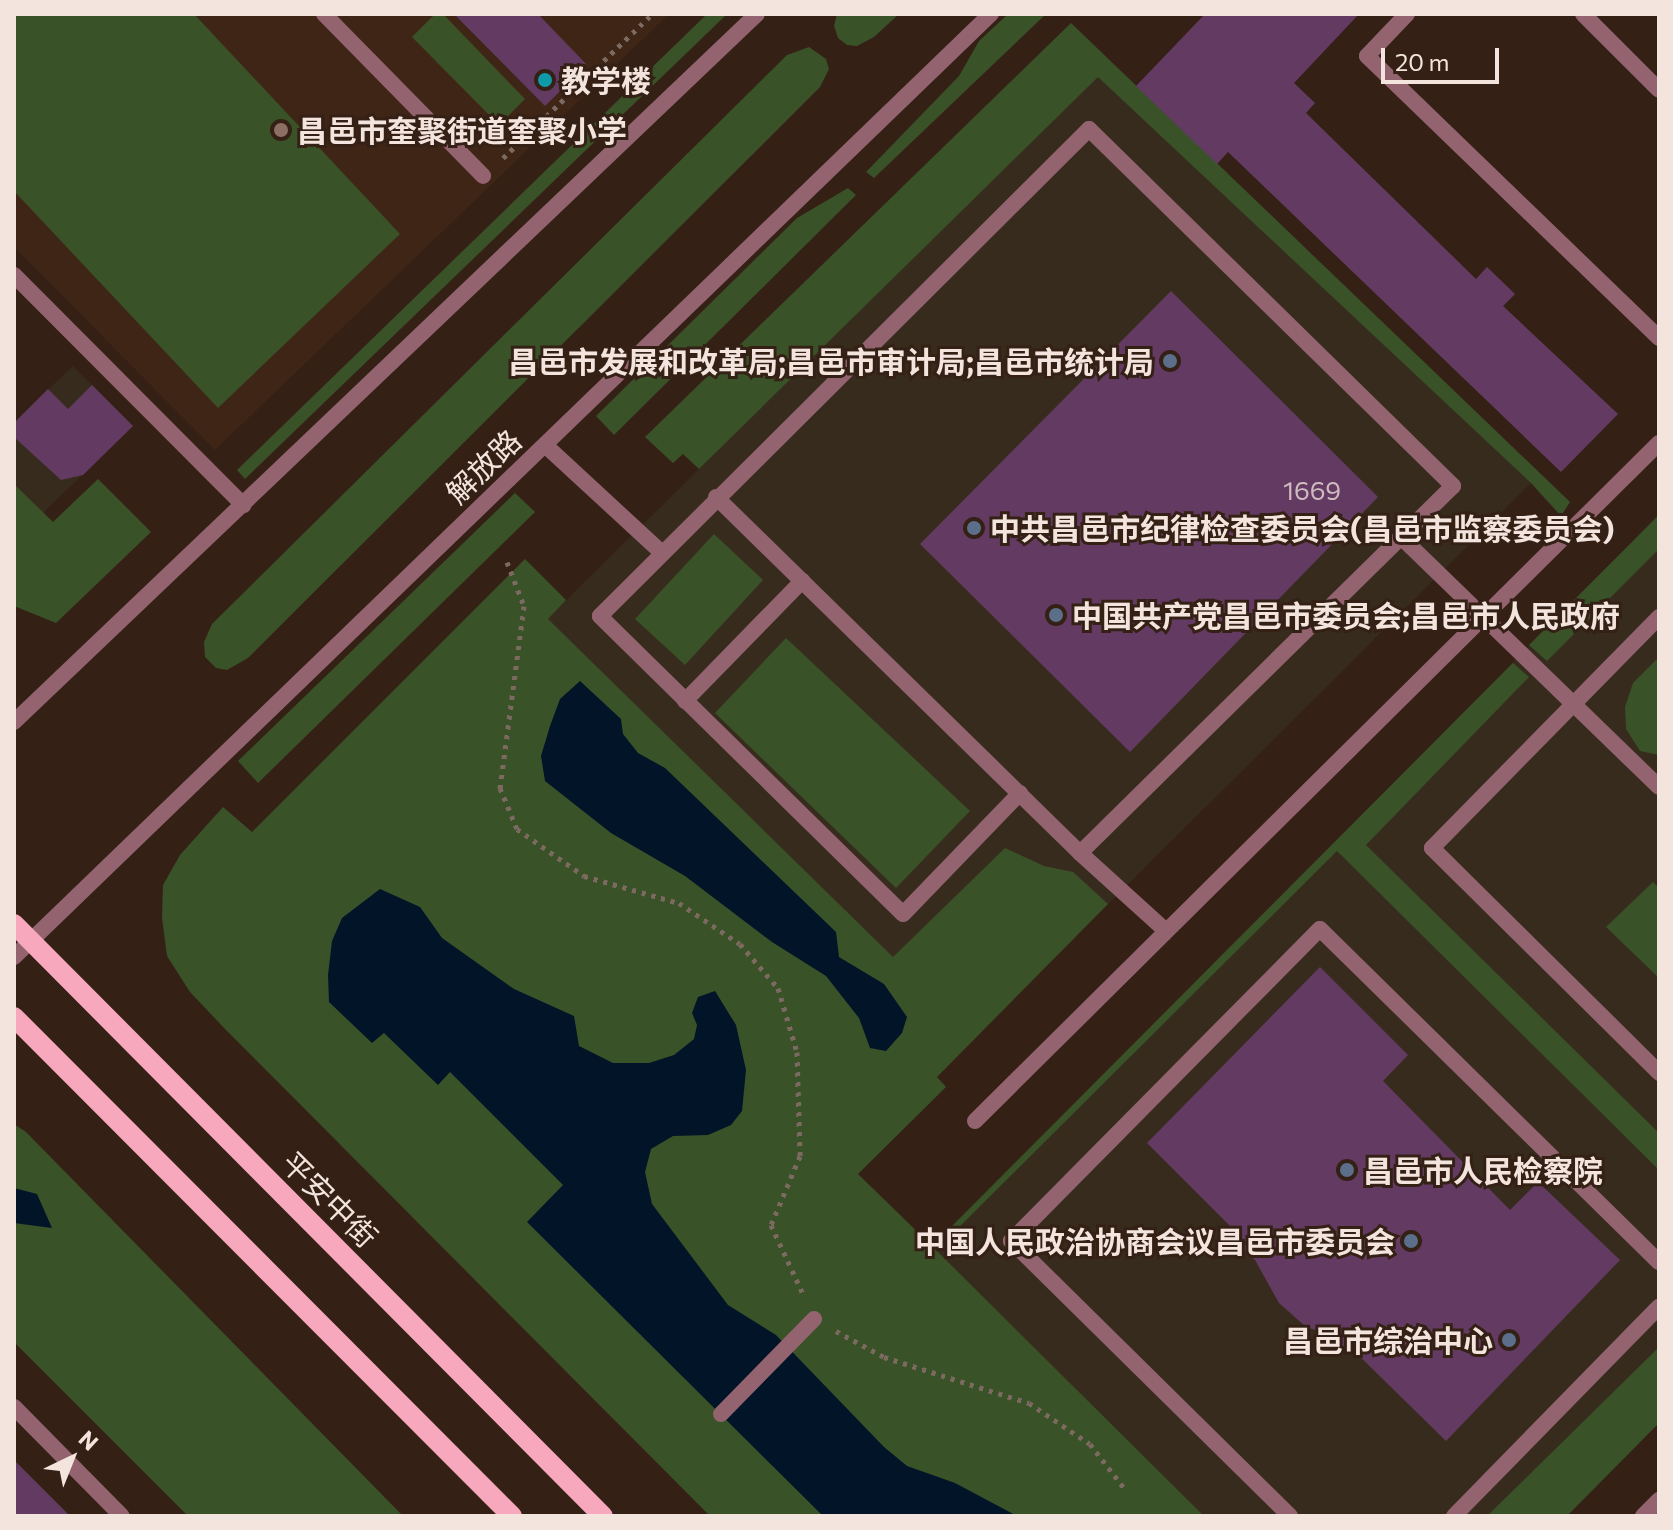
<!DOCTYPE html>
<html>
<head>
<meta charset="utf-8">
<style>
	body { margin:0 }
	#map { position:relative; width:1673px; height:1530px; overflow:hidden; background:#342015; font-family:Commissioner,"Noto Sans SC",sans-serif }
	div>[style] { position:absolute }
	.commercial>* { inset:0; background:#372b1d }
	.built>* { inset:0; background:#3f2516 }
	.green>* { inset:0; background:#3a5228 }
	.water>* { inset:0; background:#021428 }
	.building>* { inset:0; background:#633b62 }
	.path>* { height:5px; margin-top:-2.5px; transform-origin:0; background:repeating-linear-gradient(90deg,#7c6a61 0 4px,transparent 0 10px) }
	.service>* { height:16px; margin:-8px; padding:0 8px; transform-origin:8px; border-radius:8px; background:#936470 }
	.pedestrian>* { height:16px; margin:-8px; padding:0 8px; transform-origin:8px; border-radius:8px; background:#936470 }
	.minor>* { height:16px; margin:-8px; padding:0 8px; transform-origin:8px; border-radius:8px; background:#936470 }
	.tertiary>* { height:16px; margin:-8px; padding:0 8px; transform-origin:8px; border-radius:8px; background:#936470 }
	.primary>* { height:20px; margin:-10px; padding:0 10px; transform-origin:10px; border-radius:10px; background:#f7a8bd }
	.dots>* { width:22px; height:22px; translate:-50% -50%; box-sizing:border-box; border:4px solid #342015; border-radius:50% }
	span { translate:-50% -50%; white-space:nowrap; text-align:center; line-height:1.15; -webkit-text-stroke:6px #342015; paint-order:stroke }
	.number-label { font-size:26px; color:#cfbabf }
	.number-label span { -webkit-text-stroke-width:0 }
	.poi-label { font-size:30px; color:#f3e5de; font-weight:700 }
	.left { translate:0 -50%; text-align:left }
	.right { translate:-100% -50%; text-align:right }
	.street-label { font-size:30px; color:#f3e5de }
	.frame { position:absolute; inset:0; border:16px solid #f3e5de; pointer-events:none }
	.north { position:absolute; left:32px; top:1418px; width:80px; height:80px; -webkit-text-stroke:6px #342015; paint-order:stroke; rotate:43deg; font-size:22px; font-weight:700; line-height:32px; text-align:center; color:#f3e5de }
	.north::after { content:''; display:block; margin:auto; width:28px; height:36px; background:#f3e5de; clip-path:polygon(50% 0,100% 100%,50% 72%,0 100%) }
	.scale { position:absolute; left:1381px; top:48px; width:118px; height:36px; box-sizing:border-box; border:4px solid #f3e5de; border-top:0; padding-left:10px; font-size:24px; line-height:28px; white-space:nowrap; color:#f3e5de; -webkit-text-stroke:6px #342015; paint-order:stroke }
</style>
</head>
<body>
<div id="map">
	<div class="commercial">
		<div style="clip-path:polygon(1111px 63px,1540px 474px,974px 1038px,547px 619px)"></div>
		<div style="clip-path:polygon(73px 366px,133px 426px,43px 513px,14px 484px,14px 422px)"></div>
		<div style="clip-path:polygon(1659px 514px,1659px 1347px,1487px 1516px,1204px 1516px,934px 1248px)"></div>
	</div>
	<div class="built">
		<div style="clip-path:polygon(14px 14px,669px 14px,215px 450px,14px 247px)"></div>
	</div>
	<div class="green">
		<div style="clip-path:polygon(14px 14px,194px 14px,400px 234px,218px 408px,14px 191px)"></div>
		<div style="clip-path:polygon(435px 14px,443px 14px,525px 99px,499px 125px,412px 37px)"></div>
		<div style="clip-path:polygon(707px 14px,725px 16px,245px 479px,237px 470px)"></div>
		<div style="clip-path:polygon(837px 14px,899px 14px,874px 37px,857px 46px,847px 45px,838px 38px,834px 26px)"></div>
		<div style="clip-path:polygon(1008px 14px,1046px 14px,874px 178px,866px 172px,959px 76px,979px 41px)"></div>
		<div style="clip-path:polygon(1071px 23px,1570px 502px,1561px 516px,1531px 483px,1098px 77px,699px 469px,683px 454px,673px 463px,645px 437px)"></div>
		<div style="clip-path:polygon(809px 47px,826px 59px,829px 69px,820px 87px,248px 658px,227px 670px,216px 668px,205px 657px,204px 642px,212px 624px,787px 55px)"></div>
		<div style="clip-path:polygon(848px 188px,856px 195px,614px 435px,596px 416px,797px 218px)"></div>
		<div style="clip-path:polygon(98px 479px,151px 532px,56px 623px,14px 606px,14px 484px,53px 522px)"></div>
		<div style="clip-path:polygon(515px 493px,535px 512px,258px 783px,238px 761px)"></div>
		<div style="clip-path:polygon(1659px 515px,1659px 549px,1547px 661px,1529px 645px)"></div>
		<div style="clip-path:polygon(714px 534px,763px 580px,685px 665px,635px 619px)"></div>
		<div style="clip-path:polygon(525px 559px,566px 600px,548px 619px,893px 957px,1005px 848px,1044px 866px,1073px 872px,1108px 904px,937px 1077px,946px 1087px,858px 1174px,932px 1246px,1513px 663px,1529px 677px,1366px 845px,1659px 1133px,1659px 1170px,1337px 851px,936px 1250px,1204px 1516px,710px 1516px,226px 1030px,190px 992px,167px 956px,162px 918px,163px 885px,180px 855px,223px 807px,252px 832px)"></div>
		<div style="clip-path:polygon(786px 638px,970px 811px,896px 888px,715px 713px)"></div>
		<div style="clip-path:polygon(1659px 657px,1659px 755px,1640px 751px,1626px 729px,1625px 707px,1633px 683px)"></div>
		<div style="clip-path:polygon(1653px 882px,1659px 888px,1659px 978px,1606px 927px)"></div>
		<div style="clip-path:polygon(14px 1124px,26px 1132px,403px 1516px,188px 1516px,14px 1342px)"></div>
		<div style="clip-path:polygon(1659px 1347px,1659px 1423px,1567px 1516px,1487px 1516px)"></div>
	</div>
	<div class="water">
		<div style="clip-path:polygon(580px 681px,621px 719px,623px 734px,638px 753px,665px 768px,836px 932px,839px 957px,884px 984px,907px 1017px,902px 1033px,886px 1051px,870px 1048px,859px 1018px,826px 976px,772px 942px,685px 876px,611px 833px,545px 781px,541px 756px,550px 726px,560px 699px)"></div>
		<div style="clip-path:polygon(380px 889px,420px 907px,442px 938px,514px 989px,574px 1016px,579px 1046px,613px 1063px,649px 1063px,674px 1055px,694px 1039px,697px 1025px,692px 1013px,698px 997px,715px 991px,736px 1025px,746px 1070px,742px 1111px,731px 1125px,708px 1135px,673px 1136px,651px 1149px,645px 1172px,652px 1204px,728px 1305px,776px 1335px,884px 1447px,907px 1466px,955px 1483px,1017px 1516px,823px 1516px,527px 1222px,563px 1185px,450px 1072px,438px 1085px,384px 1033px,372px 1043px,329px 1002px,328px 975px,332px 941px,342px 918px)"></div>
		<div style="clip-path:polygon(14px 1188px,37px 1194px,52px 1228px,14px 1223px)"></div>
	</div>
	<div class="building">
		<div style="clip-path:polygon(454px 14px,538px 14px,587px 65px,545px 106px)"></div>
		<div style="clip-path:polygon(1205px 14px,1359px 14px,1294px 83px,1315px 103px,1306px 113px,1476px 279px,1487px 267px,1515px 294px,1503px 306px,1618px 414px,1561px 472px,1228px 152px,1217px 164px,1136px 86px)"></div>
		<div style="clip-path:polygon(1171px 291px,1378px 497px,1130px 752px,920px 544px)"></div>
		<div style="clip-path:polygon(92px 385px,133px 426px,83px 475px,61px 480px,14px 437px,14px 423px,48px 389px,68px 409px)"></div>
		<div style="clip-path:polygon(1320px 967px,1408px 1055px,1383px 1081px,1510px 1210px,1538px 1182px,1620px 1260px,1446px 1441px,1347px 1344px,1344px 1348px,1331px 1335px,1306px 1327px,1279px 1303px,1255px 1260px,1242px 1248px,1247px 1243px,1147px 1143px)"></div>
		<div style="clip-path:polygon(14px 1460px,70px 1516px,14px 1516px)"></div>
	</div>
	<div class="path">
		<div style="left:503px;top:158px;width:207px;rotate:-44deg"></div>
		<div style="left:507px;top:562px;width:47px;rotate:68.9deg"></div>
		<div style="left:524px;top:606px;width:184px;rotate:97.5deg"></div>
		<div style="left:500px;top:788px;width:44px;rotate:67.5deg"></div>
		<div style="left:517px;top:829px;width:82px;rotate:35deg"></div>
		<div style="left:584px;top:876px;width:99px;rotate:15.9deg"></div>
		<div style="left:679px;top:903px;width:73px;rotate:33.9deg"></div>
		<div style="left:740px;top:944px;width:58px;rotate:49.2deg"></div>
		<div style="left:778px;top:988px;width:67px;rotate:73.5deg"></div>
		<div style="left:797px;top:1052px;width:104px;rotate:88.3deg"></div>
		<div style="left:800px;top:1156px;width:75px;rotate:112.8deg"></div>
		<div style="left:771px;top:1225px;width:78px;rotate:65.1deg"></div>
		<div style="left:836px;top:1331px;width:55px;rotate:28.4deg"></div>
		<div style="left:884px;top:1357px;width:152px;rotate:17.6deg"></div>
		<div style="left:1029px;top:1403px;width:73px;rotate:33.9deg"></div>
		<div style="left:1090px;top:1444px;width:56px;rotate:52.3deg"></div>
	</div>
	<div class="service">
		<div style="left:324px;top:14px;width:227px;rotate:45.5deg"></div>
		<div style="left:1407px;top:14px;width:58px;rotate:133.6deg"></div>
		<div style="left:1367px;top:56px;width:406px;rotate:44deg"></div>
		<div style="left:1583px;top:14px;width:107px;rotate:45deg"></div>
		<div style="left:14px;top:275px;width:325px;rotate:45.1deg"></div>
		<div style="left:545px;top:445px;width:158px;rotate:42.7deg"></div>
		<div style="left:716px;top:497px;width:509px;rotate:44.36deg"></div>
		<div style="left:1080px;top:853px;width:116px;rotate:42.2deg"></div>
		<div style="left:1401px;top:537px;width:359px;rotate:44.1deg"></div>
		<div style="left:1659px;top:617px;width:324px;rotate:134.5deg"></div>
		<div style="left:1432px;top:848px;width:320px;rotate:44.7deg"></div>
		<div style="left:685px;top:701px;width:168px;rotate:-45.7deg"></div>
		<div style="left:1020px;top:793px;width:168px;rotate:134deg"></div>
		<div style="left:903px;top:914px;width:425px;rotate:-135.5deg"></div>
		<div style="left:600px;top:616px;width:690px;rotate:-44.88deg"></div>
		<div style="left:1089px;top:129px;width:510px;rotate:44.44deg"></div>
		<div style="left:1453px;top:486px;width:523px;rotate:135.46deg"></div>
		<div style="left:1290px;top:1516px;width:392px;rotate:-135.4deg"></div>
		<div style="left:1011px;top:1241px;width:439px;rotate:-45.3deg"></div>
		<div style="left:1320px;top:929px;width:475px;rotate:44.5deg"></div>
		<div style="left:1454px;top:1516px;width:293px;rotate:-45.6deg"></div>
	</div>
	<div class="pedestrian">
		<div style="left:721px;top:1414px;width:133px;rotate:-45.6deg"></div>
	</div>
	<div class="minor">
		<div style="left:975px;top:1121px;width:963px;rotate:-44.75deg"></div>
		<div style="left:14px;top:1407px;width:153px;rotate:45.3deg"></div>
	</div>
	<div class="tertiary">
		<div style="left:14px;top:722px;width:1026px;rotate:-43.62deg"></div>
		<div style="left:14px;top:957px;width:1358px;rotate:-43.99deg"></div>
		<div style="left:1643px;top:1516px;width:23px;rotate:-45deg"></div>
	</div>
	<div class="primary">
		<div style="left:14px;top:924px;width:835px;rotate:45.15deg"></div>
		<div style="left:14px;top:1017px;width:705px;rotate:45.06deg"></div>
	</div>
	<div class="dots">
		<div style="left:545px;top:80px;background:#0f9aa8"></div>
		<div style="left:281px;top:130px;background:#8d6e63"></div>
		<div style="left:1170px;top:361px;background:#5c6f8a"></div>
		<div style="left:974px;top:528px;background:#5c6f8a"></div>
		<div style="left:1056px;top:615px;background:#5c6f8a"></div>
		<div style="left:1347px;top:1170px;background:#5c6f8a"></div>
		<div style="left:1411px;top:1241px;background:#5c6f8a"></div>
		<div style="left:1509px;top:1340px;background:#5c6f8a"></div>
	</div>
	<div class="number-label">
		<span style="left:1312px;top:490px">1669</span>
	</div>
	<div class="poi-label">
		<span class="left" style="left:561px;top:80px">教学楼</span>
		<span class="left" style="left:297px;top:130px">昌邑市奎聚街道奎聚小学</span>
		<span class="right" style="left:1154px;top:361px">昌邑市发展和改革局;昌邑市审计局;昌邑市统计局</span>
		<span class="left" style="left:990px;top:528px">中共昌邑市纪律检查委员会(昌邑市监察委员会)</span>
		<span class="left" style="left:1072px;top:615px">中国共产党昌邑市委员会;昌邑市人民政府</span>
		<span class="left" style="left:1363px;top:1170px">昌邑市人民检察院</span>
		<span class="right" style="left:1395px;top:1241px">中国人民政治协商会议昌邑市委员会</span>
		<span class="right" style="left:1493px;top:1340px">昌邑市综治中心</span>
	</div>
	<div class="street-label">
		<span style="left:483px;top:466px;rotate:-44deg">解放路</span>
		<span style="left:330px;top:1199px;rotate:45deg">平安中街</span>
	</div>
	<div class="frame"></div>
	<div class="north">N</div>
	<div class="scale">20 m</div>
</div>
</body>
</html>
